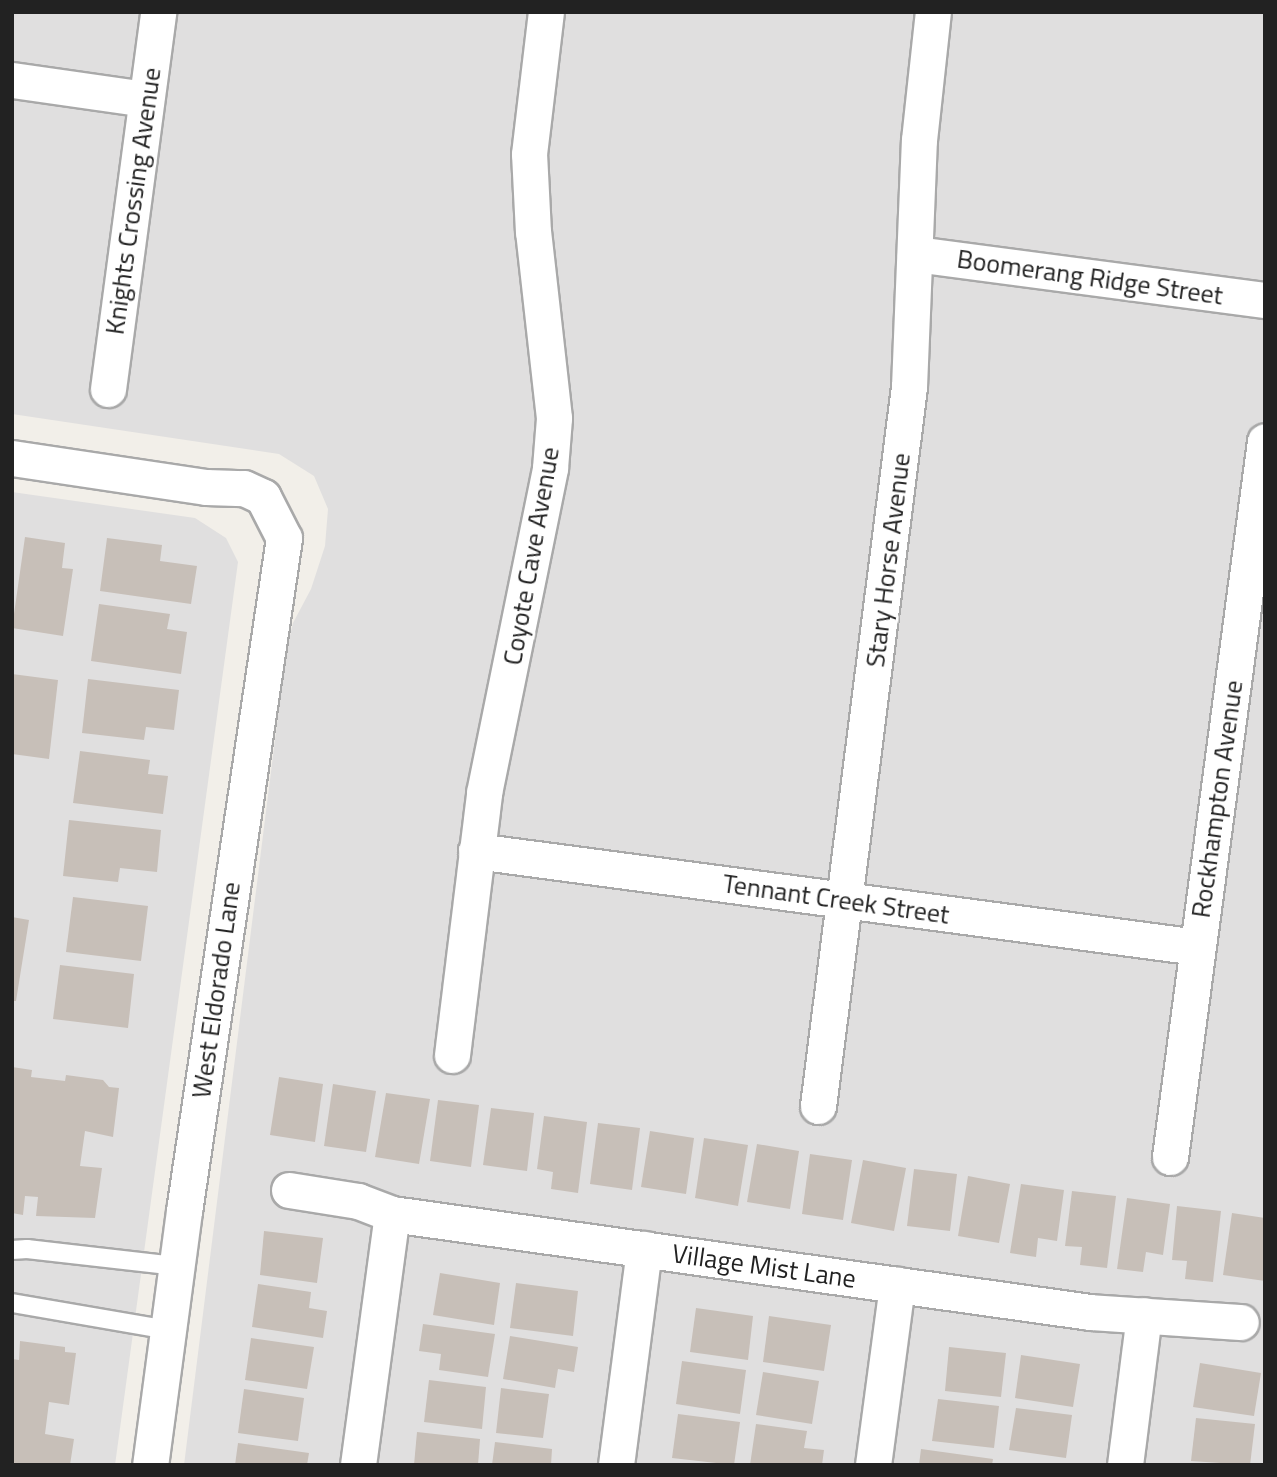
<!DOCTYPE html>
<html>
<head>
<meta charset="utf-8">
<style>
	body { margin:0 }
	#map { position:relative; width:1277px; height:1477px; overflow:hidden; background:#f2efe9; font-family:"Titillium Web",sans-serif }
	div>[style] { position:absolute }
	.residential>* { inset:0; background:#e0dfdf }
	.building>* { inset:0; background:#c7bfb8 }
	.roads { filter:drop-shadow(2px 0 #a9a9a9) drop-shadow(-2px 0 #a9a9a9) drop-shadow(0 2px #a9a9a9) drop-shadow(0 -2px #a9a9a9) }
	.service>* { height:18px; margin:-9px; padding:0 9px; transform-origin:9px; border-radius:9px; background:#fff }
	.minor>* { height:35px; margin:-17.5px; padding:0 17.5px; transform-origin:17.5px; border-radius:17.5px; background:#fff }
	span { translate:-50% -50%; white-space:nowrap; text-align:center; line-height:1.15; -webkit-text-stroke:5px #fff; paint-order:stroke }
	.street-label { font-size:26px; color:#222 }
	.frame { position:absolute; inset:0; border:14px solid #222; pointer-events:none }
</style>
</head>
<body>
<div id="map">
	<div class="residential">
		<div style="clip-path:polygon(12px 12px,1265px 12px,1265px 1465px,184px 1465px,286px 652px,293px 623px,311px 589px,325px 546px,328px 509px,314px 476px,279px 454px,12px 414px)"></div>
		<div style="clip-path:polygon(12px 492px,195px 518px,226px 538px,238px 562px,115px 1465px,12px 1465px)"></div>
	</div>
	<div class="building">
		<div style="clip-path:polygon(25px 537px,65px 543px,62px 568px,73px 569px,63px 636px,12px 628px)"></div>
		<div style="clip-path:polygon(107px 538px,162px 545px,160px 561px,197px 566px,191px 604px,100px 591px)"></div>
		<div style="clip-path:polygon(99px 604px,170px 614px,167px 629px,187px 632px,181px 674px,91px 661px)"></div>
		<div style="clip-path:polygon(12px 674px,58px 680px,49px 759px,12px 754px)"></div>
		<div style="clip-path:polygon(88px 679px,179px 690px,174px 730px,146px 727px,144px 740px,82px 733px)"></div>
		<div style="clip-path:polygon(80px 751px,150px 760px,148px 774px,168px 776px,163px 814px,73px 803px)"></div>
		<div style="clip-path:polygon(69px 820px,161px 830px,157px 872px,120px 868px,118px 882px,63px 876px)"></div>
		<div style="clip-path:polygon(73px 897px,148px 906px,141px 961px,66px 952px)"></div>
		<div style="clip-path:polygon(12px 917px,29px 920px,16px 1001px,12px 1001px)"></div>
		<div style="clip-path:polygon(60px 965px,134px 974px,128px 1028px,53px 1019px)"></div>
		<div style="clip-path:polygon(12px 1067px,32px 1070px,31px 1077px,65px 1081px,66px 1075px,103px 1080px,109px 1087px,119px 1088px,113px 1137px,85px 1131px,80px 1166px,102px 1168px,95px 1218px,36px 1216px,38px 1197px,25px 1196px,23px 1215px,12px 1213px)"></div>
		<div style="clip-path:polygon(279px 1077px,323px 1084px,315px 1142px,270px 1135px)"></div>
		<div style="clip-path:polygon(333px 1084px,376px 1091px,366px 1152px,324px 1146px)"></div>
		<div style="clip-path:polygon(386px 1093px,430px 1099px,419px 1164px,375px 1157px)"></div>
		<div style="clip-path:polygon(438px 1100px,479px 1105px,471px 1167px,430px 1161px)"></div>
		<div style="clip-path:polygon(491px 1108px,534px 1113px,527px 1171px,483px 1165px)"></div>
		<div style="clip-path:polygon(544px 1116px,587px 1122px,578px 1193px,551px 1189px,553px 1172px,537px 1169px)"></div>
		<div style="clip-path:polygon(598px 1123px,640px 1128px,632px 1190px,590px 1184px)"></div>
		<div style="clip-path:polygon(650px 1131px,694px 1138px,686px 1194px,641px 1187px)"></div>
		<div style="clip-path:polygon(704px 1138px,748px 1145px,738px 1206px,695px 1198px)"></div>
		<div style="clip-path:polygon(757px 1144px,799px 1151px,790px 1209px,747px 1202px)"></div>
		<div style="clip-path:polygon(810px 1154px,852px 1160px,843px 1220px,802px 1214px)"></div>
		<div style="clip-path:polygon(863px 1160px,906px 1168px,894px 1231px,851px 1223px)"></div>
		<div style="clip-path:polygon(914px 1169px,957px 1174px,950px 1231px,907px 1226px)"></div>
		<div style="clip-path:polygon(968px 1176px,1010px 1184px,999px 1243px,958px 1236px)"></div>
		<div style="clip-path:polygon(1021px 1184px,1064px 1190px,1057px 1241px,1038px 1238px,1036px 1257px,1010px 1253px)"></div>
		<div style="clip-path:polygon(1072px 1191px,1116px 1196px,1107px 1268px,1080px 1265px,1082px 1247px,1065px 1246px)"></div>
		<div style="clip-path:polygon(1127px 1198px,1170px 1204px,1163px 1255px,1146px 1252px,1143px 1272px,1117px 1269px)"></div>
		<div style="clip-path:polygon(1177px 1206px,1221px 1211px,1213px 1282px,1185px 1279px,1187px 1261px,1172px 1260px)"></div>
		<div style="clip-path:polygon(1232px 1213px,1265px 1218px,1265px 1281px,1223px 1275px)"></div>
		<div style="clip-path:polygon(264px 1231px,323px 1238px,317px 1283px,260px 1275px)"></div>
		<div style="clip-path:polygon(440px 1273px,500px 1283px,494px 1325px,433px 1315px)"></div>
		<div style="clip-path:polygon(516px 1283px,578px 1291px,573px 1336px,510px 1328px)"></div>
		<div style="clip-path:polygon(258px 1284px,311px 1292px,309px 1308px,327px 1311px,323px 1338px,252px 1327px)"></div>
		<div style="clip-path:polygon(696px 1308px,753px 1316px,748px 1360px,690px 1352px)"></div>
		<div style="clip-path:polygon(769px 1316px,831px 1325px,824px 1371px,763px 1362px)"></div>
		<div style="clip-path:polygon(423px 1324px,495px 1334px,488px 1377px,439px 1370px,441px 1354px,419px 1351px)"></div>
		<div style="clip-path:polygon(510px 1336px,578px 1347px,574px 1372px,558px 1369px,555px 1388px,503px 1379px)"></div>
		<div style="clip-path:polygon(251px 1338px,314px 1347px,307px 1389px,245px 1380px)"></div>
		<div style="clip-path:polygon(20px 1341px,65px 1347px,65px 1352px,76px 1353px,69px 1405px,49px 1402px,45px 1434px,74px 1439px,70px 1465px,12px 1465px,12px 1359px,19px 1360px)"></div>
		<div style="clip-path:polygon(949px 1347px,1006px 1353px,1001px 1397px,945px 1391px)"></div>
		<div style="clip-path:polygon(1021px 1355px,1080px 1364px,1073px 1407px,1015px 1398px)"></div>
		<div style="clip-path:polygon(682px 1361px,746px 1370px,740px 1414px,676px 1404px)"></div>
		<div style="clip-path:polygon(1200px 1363px,1261px 1373px,1254px 1416px,1193px 1407px)"></div>
		<div style="clip-path:polygon(763px 1372px,819px 1381px,812px 1424px,756px 1415px)"></div>
		<div style="clip-path:polygon(429px 1380px,486px 1387px,482px 1429px,424px 1422px)"></div>
		<div style="clip-path:polygon(501px 1388px,549px 1394px,543px 1438px,496px 1433px)"></div>
		<div style="clip-path:polygon(244px 1389px,304px 1398px,298px 1441px,238px 1433px)"></div>
		<div style="clip-path:polygon(938px 1399px,999px 1406px,994px 1448px,932px 1441px)"></div>
		<div style="clip-path:polygon(1016px 1408px,1072px 1415px,1066px 1458px,1009px 1450px)"></div>
		<div style="clip-path:polygon(678px 1414px,740px 1422px,734px 1465px,672px 1458px)"></div>
		<div style="clip-path:polygon(1196px 1418px,1255px 1424px,1250px 1465px,1191px 1461px)"></div>
		<div style="clip-path:polygon(756px 1424px,807px 1431px,804px 1448px,824px 1450px,822px 1465px,750px 1465px)"></div>
		<div style="clip-path:polygon(417px 1432px,480px 1439px,478px 1465px,414px 1465px)"></div>
		<div style="clip-path:polygon(495px 1442px,552px 1449px,551px 1465px,492px 1465px)"></div>
		<div style="clip-path:polygon(238px 1443px,309px 1453px,307px 1465px,235px 1465px)"></div>
		<div style="clip-path:polygon(921px 1449px,993px 1459px,992px 1465px,919px 1465px)"></div>
	</div>
	<div class="roads">
		<div class="service">
			<div style="left:12px;top:1250px;width:15px;rotate:-4deg"></div>
			<div style="left:27px;top:1249px;width:151px;rotate:6.5deg"></div>
			<div style="left:12px;top:1303px;width:158px;rotate:9.8deg"></div>
		</div>
		<div class="minor">
			<div style="left:12px;top:80px;width:135px;rotate:8.1deg"></div>
			<div style="left:915px;top:254px;width:353px;rotate:7.5deg"></div>
			<div style="left:108px;top:389px;width:380px;rotate:-82.4deg"></div>
			<div style="left:12px;top:458px;width:196px;rotate:8.5deg"></div>
			<div style="left:206px;top:487px;width:38px;rotate:2deg"></div>
			<div style="left:244px;top:488px;width:21px;rotate:25deg"></div>
			<div style="left:263px;top:497px;width:46px;rotate:62.9deg"></div>
			<div style="left:284px;top:538px;width:680px;rotate:98.45deg"></div>
			<div style="left:184px;top:1211px;width:256px;rotate:97.6deg"></div>
			<div style="left:476px;top:851px;width:727px;rotate:7.58deg"></div>
			<div style="left:452px;top:1055px;width:264px;rotate:-83deg"></div>
			<div style="left:484px;top:793px;width:332px;rotate:-78.5deg"></div>
			<div style="left:550px;top:468px;width:50px;rotate:-85.4deg"></div>
			<div style="left:554px;top:418px;width:187px;rotate:-96.4deg"></div>
			<div style="left:533px;top:232px;width:78px;rotate:-92.9deg"></div>
			<div style="left:529px;top:154px;width:143px;rotate:-83.2deg"></div>
			<div style="left:818px;top:1106px;width:725px;rotate:-82.79deg"></div>
			<div style="left:909px;top:387px;width:247px;rotate:-87.7deg"></div>
			<div style="left:919px;top:140px;width:129px;rotate:-83.8deg"></div>
			<div style="left:1170px;top:1157px;width:722px;rotate:-82.44deg"></div>
			<div style="left:289px;top:1190px;width:70px;rotate:9.1deg"></div>
			<div style="left:358px;top:1201px;width:36px;rotate:21deg"></div>
			<div style="left:392px;top:1214px;width:705px;rotate:7.99deg"></div>
			<div style="left:1090px;top:1312px;width:151px;rotate:3.8deg"></div>
			<div style="left:358px;top:1465px;width:253px;rotate:-82.3deg"></div>
			<div style="left:616px;top:1465px;width:218px;rotate:-82.6deg"></div>
			<div style="left:873px;top:1465px;width:182px;rotate:-82.4deg"></div>
			<div style="left:1125px;top:1465px;width:151px;rotate:-82.8deg"></div>
		</div>
	</div>
	<div class="street-label">
		<span style="left:133px;top:201px;rotate:-82deg">Knights Crossing Avenue</span>
		<span style="left:1090px;top:277px;rotate:8deg">Boomerang Ridge Street</span>
		<span style="left:531px;top:556px;rotate:-80deg">Coyote Cave Avenue</span>
		<span style="left:888px;top:560px;rotate:-83deg">Stary Horse Avenue</span>
		<span style="left:1217px;top:799px;rotate:-82deg">Rockhampton Avenue</span>
		<span style="left:836px;top:899px;rotate:8deg">Tennant Creek Street</span>
		<span style="left:216px;top:990px;rotate:-82deg">West Eldorado Lane</span>
		<span style="left:764px;top:1266px;rotate:8deg">Village Mist Lane</span>
	</div>
	<div class="frame"></div>
</div>
</body>
</html>
